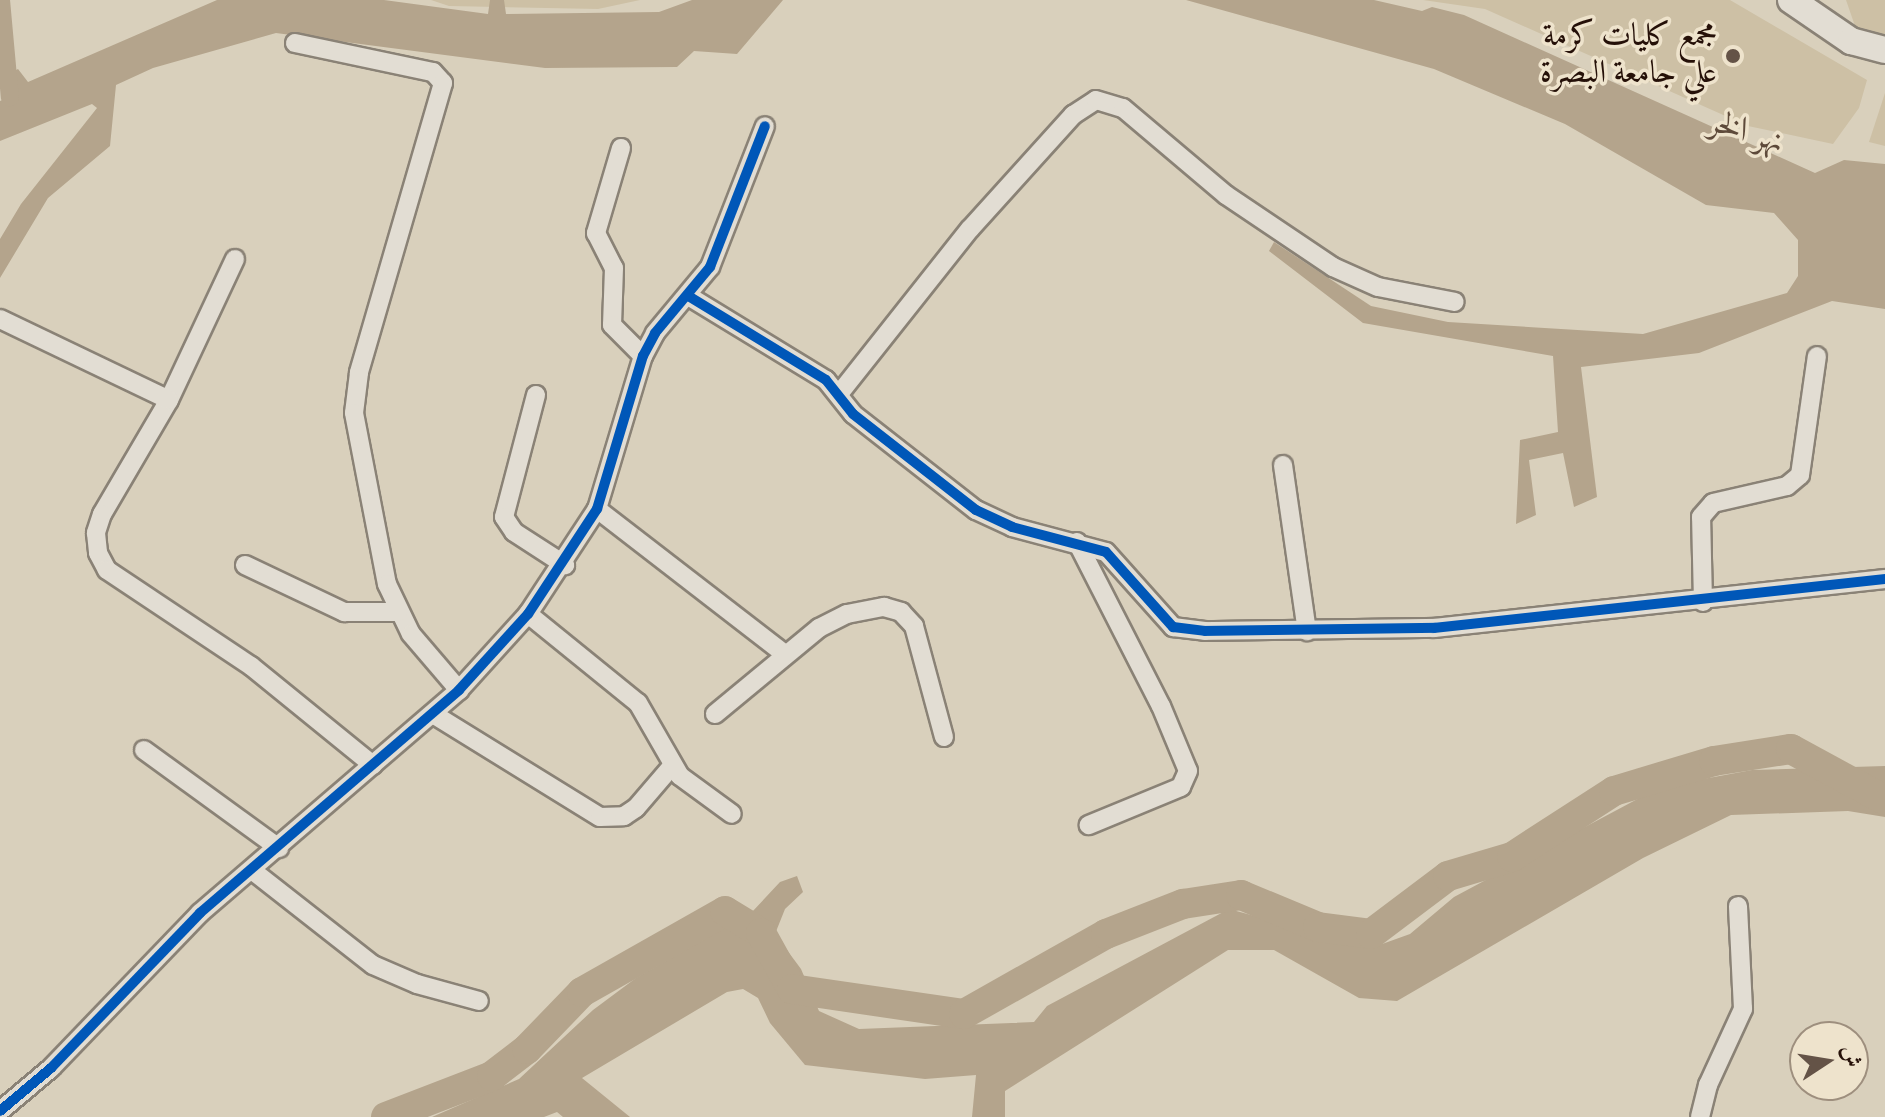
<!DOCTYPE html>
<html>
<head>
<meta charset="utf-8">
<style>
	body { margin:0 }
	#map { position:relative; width:1885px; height:1117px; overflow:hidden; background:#d9d0bc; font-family:"IM FELL English",Amiri,serif }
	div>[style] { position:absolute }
	.green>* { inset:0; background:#cdc0a5 }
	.water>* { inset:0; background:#b4a48c }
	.canal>* { height:18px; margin:-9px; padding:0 9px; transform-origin:9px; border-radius:9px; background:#b4a48c }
	.river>* { height:30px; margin:-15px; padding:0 15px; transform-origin:15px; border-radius:15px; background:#b4a48c }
	.roads { filter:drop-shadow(2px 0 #8a8276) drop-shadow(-2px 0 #8a8276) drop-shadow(0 2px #8a8276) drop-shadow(0 -2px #8a8276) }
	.street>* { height:18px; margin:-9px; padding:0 9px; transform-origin:9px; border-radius:9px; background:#e2ddd3 }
	.secondary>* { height:26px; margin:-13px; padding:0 13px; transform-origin:13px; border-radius:13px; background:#e2ddd3 }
	.cycleway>* { height:10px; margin:-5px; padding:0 5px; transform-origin:5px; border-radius:5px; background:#0057b8 }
	.dots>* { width:22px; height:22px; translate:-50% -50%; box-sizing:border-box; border:4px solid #eee3cc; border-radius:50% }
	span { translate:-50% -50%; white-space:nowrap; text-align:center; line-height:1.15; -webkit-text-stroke:7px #eee3cc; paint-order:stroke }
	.poi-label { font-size:32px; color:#251008 }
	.right { translate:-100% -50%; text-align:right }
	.water-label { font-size:34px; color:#5e4a3a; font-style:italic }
	.north { position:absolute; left:1789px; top:1021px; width:80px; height:80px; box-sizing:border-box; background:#eee3cc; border:2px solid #9e8f7e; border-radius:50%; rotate:78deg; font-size:22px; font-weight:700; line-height:32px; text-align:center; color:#251008 }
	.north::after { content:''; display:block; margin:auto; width:28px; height:36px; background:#645347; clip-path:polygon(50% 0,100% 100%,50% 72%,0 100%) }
</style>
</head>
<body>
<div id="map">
	<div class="green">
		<div style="clip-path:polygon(431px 0,640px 0,598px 9px,449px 6px)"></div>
		<div style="clip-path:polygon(1423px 0,1730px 0,1867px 80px,1859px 108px,1833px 144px,1748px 126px,1485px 9px)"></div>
		<div style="clip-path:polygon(1846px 0,1885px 0,1885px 38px,1855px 26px)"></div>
		<div style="clip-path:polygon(1885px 93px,1885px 146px,1869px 142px)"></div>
	</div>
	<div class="water">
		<div style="clip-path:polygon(217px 0,384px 0,488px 14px,490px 0,504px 0,506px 14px,659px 12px,692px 0,783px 0,737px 54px,694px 51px,677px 67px,545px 68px,276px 33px,153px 68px,116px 85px,110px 146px,48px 198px,0 278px,0 239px,21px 204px,97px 108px,92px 104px,0 141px,0 101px,5px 99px,0 78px,18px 69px,28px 82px)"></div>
		<div style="clip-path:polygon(1186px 0,1374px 0,1422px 11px,1432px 7px,1464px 15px,1815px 173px,1844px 160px,1885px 164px,1885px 309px,1832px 301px,1699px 353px,1581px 367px,1597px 497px,1574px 507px,1563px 453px,1529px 460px,1536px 515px,1516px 524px,1520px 440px,1558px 432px,1553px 356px,1363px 323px,1269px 251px,1274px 242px,1371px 306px,1448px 322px,1643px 334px,1787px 293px,1798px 276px,1798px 240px,1774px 213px,1706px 205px,1565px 124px,1434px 69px)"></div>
		<div style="clip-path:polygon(1885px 766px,1885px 817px,1848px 811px,1731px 815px,1643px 858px,1397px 1001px,1359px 998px,1274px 950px,1228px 950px,1005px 1091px,1005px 1117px,972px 1117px,976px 1075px,925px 1079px,805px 1065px,770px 1023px,758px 998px,743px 989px,727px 992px,582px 1078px,630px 1117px,563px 1117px,557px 1112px,544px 1117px,432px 1117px,519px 1079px,593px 1010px,636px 978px,752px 912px,780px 882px,797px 876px,803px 892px,785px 909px,775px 934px,801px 969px,819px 1011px,859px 1029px,1034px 1022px,1047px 1006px,1229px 909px,1371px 948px,1410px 934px,1454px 897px,1660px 787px,1752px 770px)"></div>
	</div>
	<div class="canal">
		<div style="left:1px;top:0;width:98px;rotate:84.8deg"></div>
	</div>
	<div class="river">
		<div style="left:386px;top:1117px;width:114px;rotate:-21.1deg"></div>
		<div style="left:492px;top:1076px;width:44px;rotate:-37.6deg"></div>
		<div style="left:527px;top:1049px;width:79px;rotate:-46deg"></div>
		<div style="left:582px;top:992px;width:164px;rotate:-29.5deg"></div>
		<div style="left:725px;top:911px;width:42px;rotate:31.4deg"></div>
		<div style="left:761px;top:933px;width:64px;rotate:61deg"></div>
		<div style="left:792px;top:989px;width:174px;rotate:8.3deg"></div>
		<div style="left:964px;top:1014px;width:163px;rotate:-29.4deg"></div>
		<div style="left:1106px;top:934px;width:83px;rotate:-21.3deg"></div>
		<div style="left:1183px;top:904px;width:59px;rotate:-8.8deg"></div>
		<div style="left:1241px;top:895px;width:83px;rotate:22.6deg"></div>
		<div style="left:1318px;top:927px;width:53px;rotate:7.5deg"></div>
		<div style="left:1371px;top:934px;width:96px;rotate:-37deg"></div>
		<div style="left:1448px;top:876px;width:67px;rotate:-16.5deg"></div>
		<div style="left:1512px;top:857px;width:121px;rotate:-32.9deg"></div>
		<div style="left:1614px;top:791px;width:104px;rotate:-16.7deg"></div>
		<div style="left:1714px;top:761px;width:78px;rotate:-8.9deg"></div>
		<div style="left:1791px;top:749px;width:107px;rotate:28.5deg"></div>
	</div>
	<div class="roads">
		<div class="street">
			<div style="left:295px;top:43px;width:141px;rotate:11.9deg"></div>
			<div style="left:433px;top:72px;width:15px;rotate:48deg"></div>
			<div style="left:443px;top:83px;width:302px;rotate:106.2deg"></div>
			<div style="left:359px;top:373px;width:40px;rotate:97.1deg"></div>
			<div style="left:354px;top:413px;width:174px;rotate:79.1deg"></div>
			<div style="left:387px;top:584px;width:55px;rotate:64.4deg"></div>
			<div style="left:411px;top:634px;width:74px;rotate:49.4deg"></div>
			<div style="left:621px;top:148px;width:89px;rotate:106.4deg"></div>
			<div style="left:596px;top:233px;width:39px;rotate:63deg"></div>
			<div style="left:614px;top:268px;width:57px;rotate:92deg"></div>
			<div style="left:612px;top:325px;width:44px;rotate:45deg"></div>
			<div style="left:235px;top:259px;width:156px;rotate:115.1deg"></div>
			<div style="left:169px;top:400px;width:132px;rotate:120.4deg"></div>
			<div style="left:102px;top:514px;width:20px;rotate:108deg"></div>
			<div style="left:96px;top:533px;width:20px;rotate:84deg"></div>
			<div style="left:98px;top:553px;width:19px;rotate:62deg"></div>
			<div style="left:107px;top:570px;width:173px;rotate:33.7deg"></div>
			<div style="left:251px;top:666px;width:157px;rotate:39.1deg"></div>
			<div style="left:690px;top:297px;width:159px;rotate:31.4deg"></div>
			<div style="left:826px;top:380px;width:43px;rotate:51.5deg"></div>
			<div style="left:853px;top:414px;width:156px;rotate:38deg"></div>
			<div style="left:976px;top:510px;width:40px;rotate:25deg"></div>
			<div style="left:1012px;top:527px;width:97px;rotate:14.9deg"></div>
			<div style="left:1106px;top:552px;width:101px;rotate:48.2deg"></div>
			<div style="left:1173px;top:627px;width:32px;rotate:7deg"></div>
			<div style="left:1205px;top:631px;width:229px;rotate:-0.8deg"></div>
			<div style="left:1434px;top:628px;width:454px;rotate:-6.2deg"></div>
			<div style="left:0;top:319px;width:187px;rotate:25.6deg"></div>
			<div style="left:839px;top:394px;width:211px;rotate:-51.6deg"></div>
			<div style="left:970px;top:229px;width:154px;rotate:-47.9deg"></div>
			<div style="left:1073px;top:115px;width:27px;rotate:-33deg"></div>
			<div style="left:1096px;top:100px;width:28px;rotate:17deg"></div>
			<div style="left:1123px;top:108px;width:135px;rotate:40.2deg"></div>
			<div style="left:1226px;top:195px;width:129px;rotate:33.9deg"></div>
			<div style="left:1333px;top:267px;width:49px;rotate:24deg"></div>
			<div style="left:1378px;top:287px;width:78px;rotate:11deg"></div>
			<div style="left:536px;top:395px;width:126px;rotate:104.7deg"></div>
			<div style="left:504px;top:517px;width:18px;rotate:56deg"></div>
			<div style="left:514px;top:532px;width:61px;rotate:32.9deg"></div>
			<div style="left:1283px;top:465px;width:168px;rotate:81.8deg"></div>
			<div style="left:597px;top:509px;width:235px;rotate:37.7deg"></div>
			<div style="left:1077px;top:542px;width:184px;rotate:62.9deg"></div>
			<div style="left:1161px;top:706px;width:70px;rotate:67.4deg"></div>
			<div style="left:1188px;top:771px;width:17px;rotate:114deg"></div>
			<div style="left:1181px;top:787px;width:100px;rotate:157.6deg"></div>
			<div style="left:245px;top:565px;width:110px;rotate:25.4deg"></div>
			<div style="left:344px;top:612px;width:54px"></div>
			<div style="left:1703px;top:602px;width:85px;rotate:-91.3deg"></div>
			<div style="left:1701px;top:517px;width:18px;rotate:-49deg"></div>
			<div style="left:1713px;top:503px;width:76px;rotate:-12.9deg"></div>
			<div style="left:1787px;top:486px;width:17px;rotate:-40deg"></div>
			<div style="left:1800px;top:475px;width:120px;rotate:-81.9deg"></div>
			<div style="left:528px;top:614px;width:141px;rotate:39deg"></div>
			<div style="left:638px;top:703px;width:84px;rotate:60.1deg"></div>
			<div style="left:680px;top:776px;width:64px;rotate:36.2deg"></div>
			<div style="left:433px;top:714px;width:196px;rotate:31.7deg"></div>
			<div style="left:600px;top:817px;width:24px;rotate:-2deg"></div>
			<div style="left:624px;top:816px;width:14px;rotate:-34deg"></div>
			<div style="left:636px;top:808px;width:55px;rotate:-49.4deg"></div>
			<div style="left:715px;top:714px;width:135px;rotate:-39.6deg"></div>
			<div style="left:819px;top:628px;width:31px;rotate:-27deg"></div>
			<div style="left:847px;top:614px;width:38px;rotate:-11deg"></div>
			<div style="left:884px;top:607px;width:18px;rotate:16deg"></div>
			<div style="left:901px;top:612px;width:19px;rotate:47deg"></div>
			<div style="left:914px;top:626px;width:115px;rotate:74.9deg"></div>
			<div style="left:144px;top:750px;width:167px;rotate:36deg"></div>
			<div style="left:253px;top:871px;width:152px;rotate:38.1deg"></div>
			<div style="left:373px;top:965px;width:48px;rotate:23.4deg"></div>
			<div style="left:417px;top:984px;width:64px;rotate:15.3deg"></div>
			<div style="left:0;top:1111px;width:67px;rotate:-40.1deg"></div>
			<div style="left:51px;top:1068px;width:215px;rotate:-46.1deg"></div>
			<div style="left:200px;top:913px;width:342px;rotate:-40.7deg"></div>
			<div style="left:459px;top:690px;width:103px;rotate:-47.8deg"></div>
			<div style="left:528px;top:614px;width:126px;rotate:-56.7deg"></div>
			<div style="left:597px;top:509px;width:160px;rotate:-73.3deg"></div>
			<div style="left:643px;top:356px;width:26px;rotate:-62deg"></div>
			<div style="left:655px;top:333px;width:86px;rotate:-50.2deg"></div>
			<div style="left:710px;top:267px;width:151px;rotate:-68.7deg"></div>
			<div style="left:1700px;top:1117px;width:33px;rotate:-76deg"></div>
			<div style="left:1708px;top:1085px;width:84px;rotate:-65.3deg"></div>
			<div style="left:1743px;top:1009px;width:103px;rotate:-92.8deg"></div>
		</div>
		<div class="secondary">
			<div style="left:1791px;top:0;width:73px;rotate:34.3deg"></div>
			<div style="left:1851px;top:41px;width:35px;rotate:15deg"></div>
		</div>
	</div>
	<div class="cycleway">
		<div style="left:690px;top:297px;width:159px;rotate:31.4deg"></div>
		<div style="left:826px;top:380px;width:43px;rotate:51.5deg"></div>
		<div style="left:853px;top:414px;width:156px;rotate:38deg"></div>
		<div style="left:976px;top:510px;width:40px;rotate:25deg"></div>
		<div style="left:1012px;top:527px;width:97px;rotate:14.9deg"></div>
		<div style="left:1106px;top:552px;width:101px;rotate:48.2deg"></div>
		<div style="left:1173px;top:627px;width:32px;rotate:7deg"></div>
		<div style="left:1205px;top:631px;width:229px;rotate:-0.8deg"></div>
		<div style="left:1434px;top:628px;width:454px;rotate:-6.2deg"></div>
		<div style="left:0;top:1111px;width:67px;rotate:-40.1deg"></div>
		<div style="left:51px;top:1068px;width:215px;rotate:-46.1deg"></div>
		<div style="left:200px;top:913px;width:342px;rotate:-40.7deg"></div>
		<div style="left:459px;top:690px;width:103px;rotate:-47.8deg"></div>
		<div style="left:528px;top:614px;width:126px;rotate:-56.7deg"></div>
		<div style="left:597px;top:509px;width:160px;rotate:-73.3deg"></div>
		<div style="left:643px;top:356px;width:26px;rotate:-62deg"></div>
		<div style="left:655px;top:333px;width:86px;rotate:-50.2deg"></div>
		<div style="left:710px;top:267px;width:151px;rotate:-68.7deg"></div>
	</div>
	<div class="dots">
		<div style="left:1733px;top:56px;background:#645347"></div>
	</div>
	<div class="poi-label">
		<span class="right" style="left:1717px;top:56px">مجمع كليات كرمة<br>علي جامعة البصرة</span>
	</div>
	<div class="water-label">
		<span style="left:1747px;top:132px;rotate:18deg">نهر الخر</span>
	</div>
	<div class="north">ش</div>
</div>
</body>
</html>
